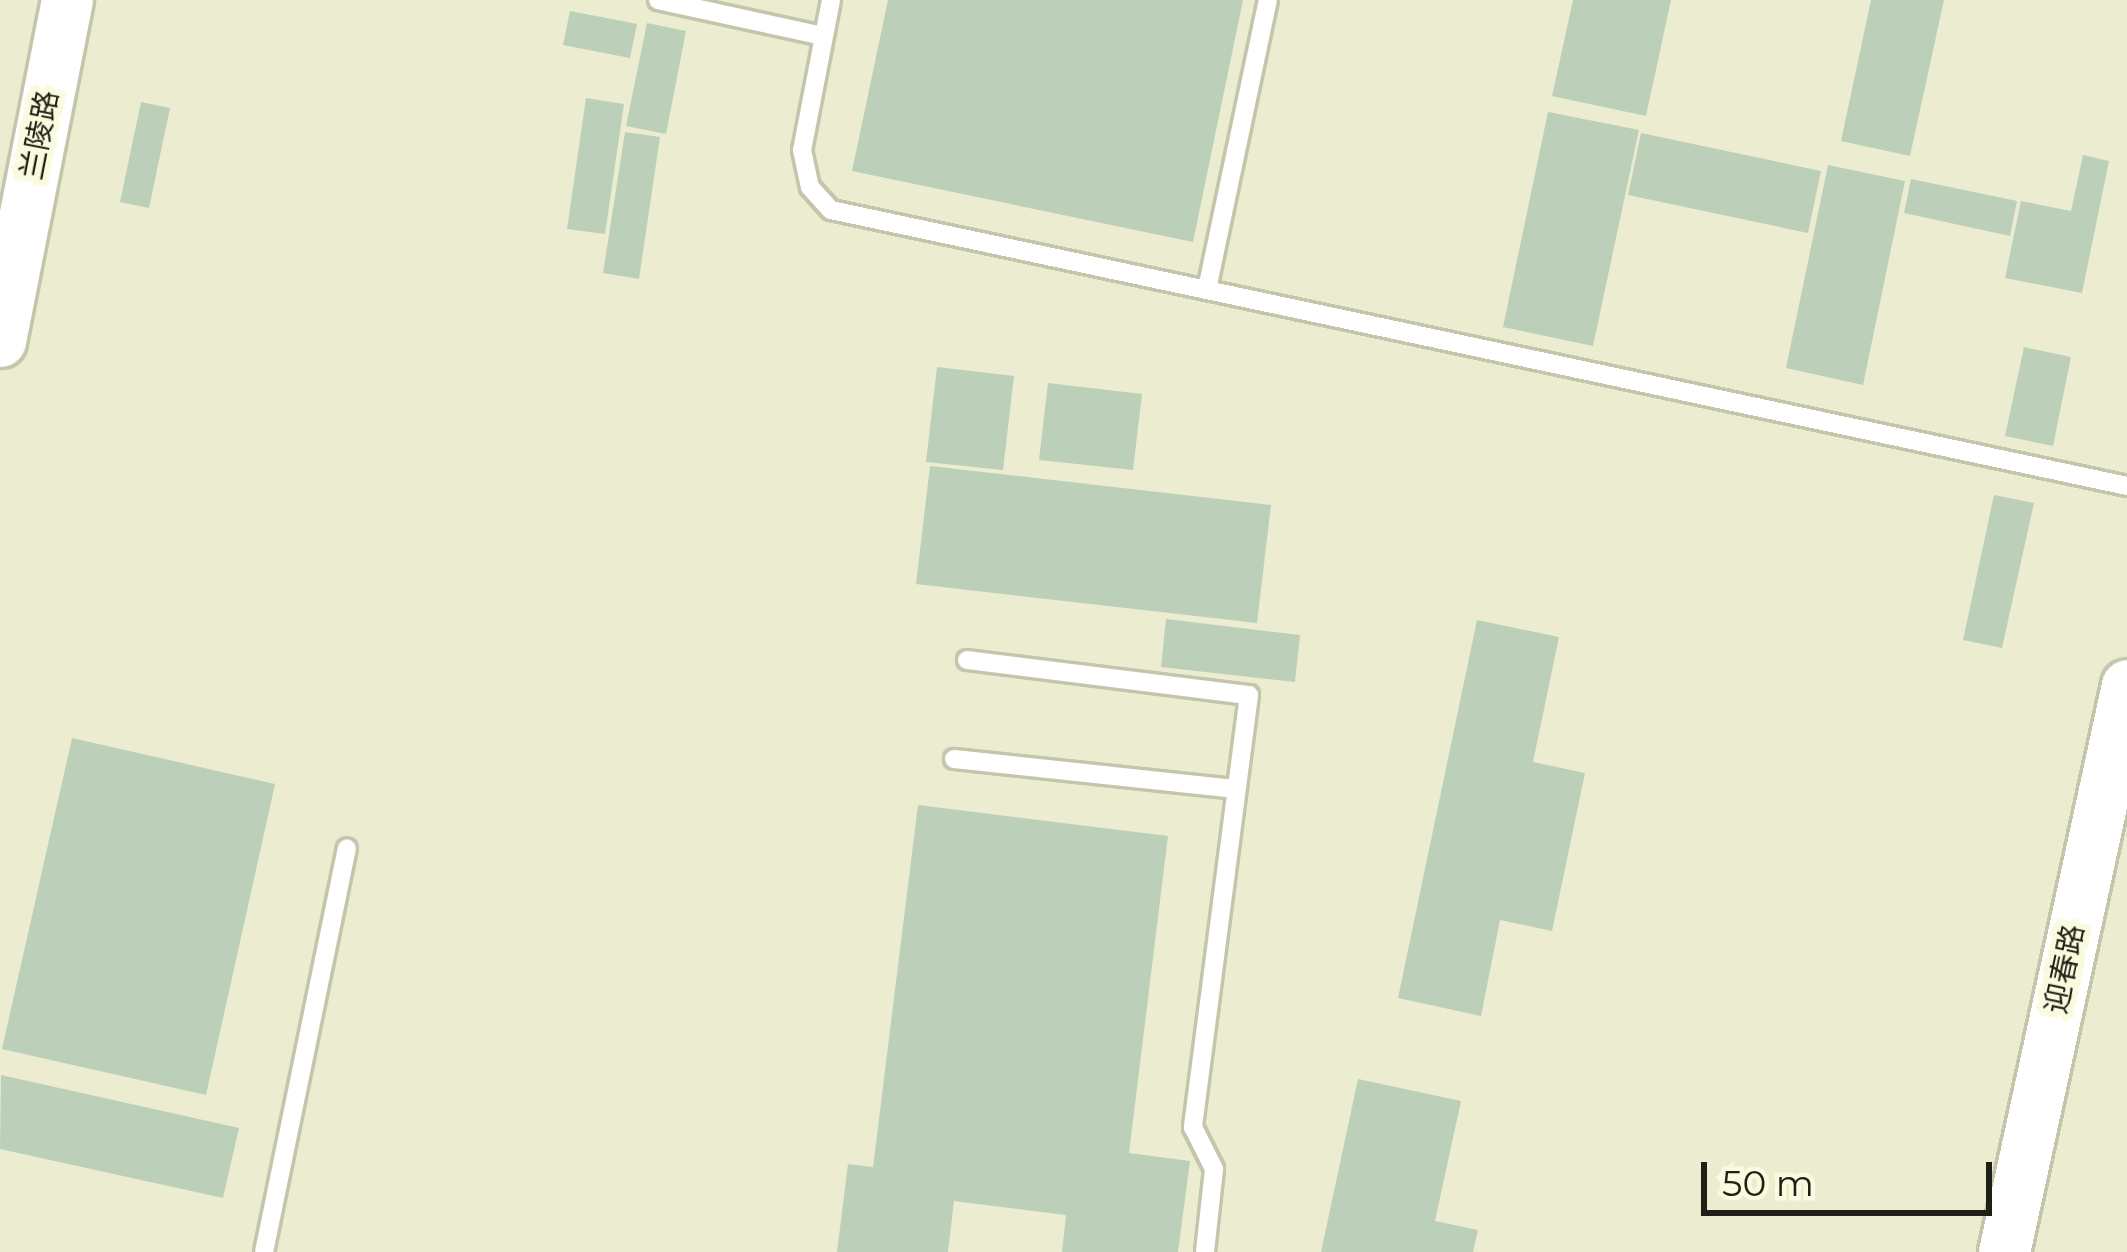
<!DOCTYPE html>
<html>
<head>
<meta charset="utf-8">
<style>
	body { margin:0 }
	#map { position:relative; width:2127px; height:1252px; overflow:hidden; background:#ecedd0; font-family:Montserrat,"Noto Sans SC",sans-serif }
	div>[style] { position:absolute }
	.building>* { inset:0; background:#bbcfb9 }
	.roads { filter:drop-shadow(3px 0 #c4c5aa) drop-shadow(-3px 0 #c4c5aa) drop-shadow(0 3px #c4c5aa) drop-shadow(0 -3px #c4c5aa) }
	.lane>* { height:18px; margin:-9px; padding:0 9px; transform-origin:9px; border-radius:9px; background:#fff }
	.secondary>* { height:51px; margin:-25.5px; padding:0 25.5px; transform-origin:25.5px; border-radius:25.5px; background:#fff }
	span { translate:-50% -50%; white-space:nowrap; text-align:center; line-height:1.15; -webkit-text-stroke:12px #f9fade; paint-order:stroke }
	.street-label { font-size:30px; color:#1f1f15 }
	.scale { position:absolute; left:1701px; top:1162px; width:291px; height:54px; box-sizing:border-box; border:6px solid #1f1f15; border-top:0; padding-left:15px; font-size:36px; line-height:42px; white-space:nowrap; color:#1f1f15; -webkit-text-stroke:9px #f9fade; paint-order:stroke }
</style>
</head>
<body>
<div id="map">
	<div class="building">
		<div style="clip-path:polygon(888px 0,1243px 0,1193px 242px,852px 171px)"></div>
		<div style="clip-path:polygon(1573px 0,1671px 0,1646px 116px,1552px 96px)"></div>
		<div style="clip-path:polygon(1871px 0,1944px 0,1910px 156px,1841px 141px)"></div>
		<div style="clip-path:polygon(570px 11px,637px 24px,630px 58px,563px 45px)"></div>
		<div style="clip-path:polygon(647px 23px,686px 31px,666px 134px,626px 126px)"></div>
		<div style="clip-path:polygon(586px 98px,624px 104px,605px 234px,567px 229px)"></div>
		<div style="clip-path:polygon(141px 102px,170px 108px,149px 208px,120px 202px)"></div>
		<div style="clip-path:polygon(1548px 112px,1639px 130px,1593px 346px,1503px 327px)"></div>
		<div style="clip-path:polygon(625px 132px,660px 137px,639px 279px,603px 273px)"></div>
		<div style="clip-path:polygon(1641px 133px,1821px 171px,1808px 233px,1628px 195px)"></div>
		<div style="clip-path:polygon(2083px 155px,2109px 161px,2082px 293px,2005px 278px,2021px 201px,2071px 211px)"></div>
		<div style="clip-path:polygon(1828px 165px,1905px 181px,1863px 385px,1786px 368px)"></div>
		<div style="clip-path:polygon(1911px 179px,2017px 201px,2010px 236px,1904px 213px)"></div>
		<div style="clip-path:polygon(2024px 347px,2071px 357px,2053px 446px,2005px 436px)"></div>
		<div style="clip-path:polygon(937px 367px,1014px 376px,1003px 470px,926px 462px)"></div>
		<div style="clip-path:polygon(1048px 383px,1142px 394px,1133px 470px,1039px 460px)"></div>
		<div style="clip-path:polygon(930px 466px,1271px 505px,1257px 623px,916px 584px)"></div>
		<div style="clip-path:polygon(1994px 495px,2034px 503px,2002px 648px,1963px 640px)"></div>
		<div style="clip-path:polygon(1166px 619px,1300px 635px,1295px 682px,1161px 667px)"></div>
		<div style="clip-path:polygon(1477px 620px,1559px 637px,1533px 762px,1585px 773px,1552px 931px,1500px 920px,1481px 1016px,1398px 998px)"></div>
		<div style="clip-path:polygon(72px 738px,275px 784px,206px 1095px,2px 1049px)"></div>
		<div style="clip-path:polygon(918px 805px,1168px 836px,1129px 1153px,1190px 1161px,1178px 1252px,1062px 1252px,1066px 1215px,954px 1201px,948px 1252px,837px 1252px,848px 1164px,873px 1167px)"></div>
		<div style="clip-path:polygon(1px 1075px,239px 1128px,223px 1198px,0 1149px)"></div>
		<div style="clip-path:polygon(1358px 1079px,1461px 1101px,1435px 1221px,1478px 1230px,1473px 1252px,1321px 1252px)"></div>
	</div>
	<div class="roads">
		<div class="lane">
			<div style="left:658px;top:0;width:169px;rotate:12.3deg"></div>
			<div style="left:831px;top:0;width:153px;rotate:100.9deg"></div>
			<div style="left:802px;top:150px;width:38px;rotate:78deg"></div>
			<div style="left:810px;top:187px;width:31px;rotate:48deg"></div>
			<div style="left:831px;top:210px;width:1325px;rotate:12.02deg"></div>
			<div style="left:1207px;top:289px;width:295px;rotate:-78.1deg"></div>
			<div style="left:967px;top:660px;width:284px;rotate:7.1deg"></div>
			<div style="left:1249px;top:695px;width:436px;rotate:97.4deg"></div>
			<div style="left:1193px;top:1127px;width:47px;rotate:63.4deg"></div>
			<div style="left:1214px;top:1169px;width:83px;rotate:96.2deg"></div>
			<div style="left:954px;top:759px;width:282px;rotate:6.1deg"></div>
			<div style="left:264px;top:1252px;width:412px;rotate:-78.4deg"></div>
		</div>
		<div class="secondary">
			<div style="left:0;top:341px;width:348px;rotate:-78.9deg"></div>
			<div style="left:2004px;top:1252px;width:580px;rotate:-77.76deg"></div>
		</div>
	</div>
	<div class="street-label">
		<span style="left:40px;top:135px;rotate:-79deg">兰陵路</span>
		<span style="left:2065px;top:969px;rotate:-78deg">迎春路</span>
	</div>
	<div class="scale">50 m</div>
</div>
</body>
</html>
